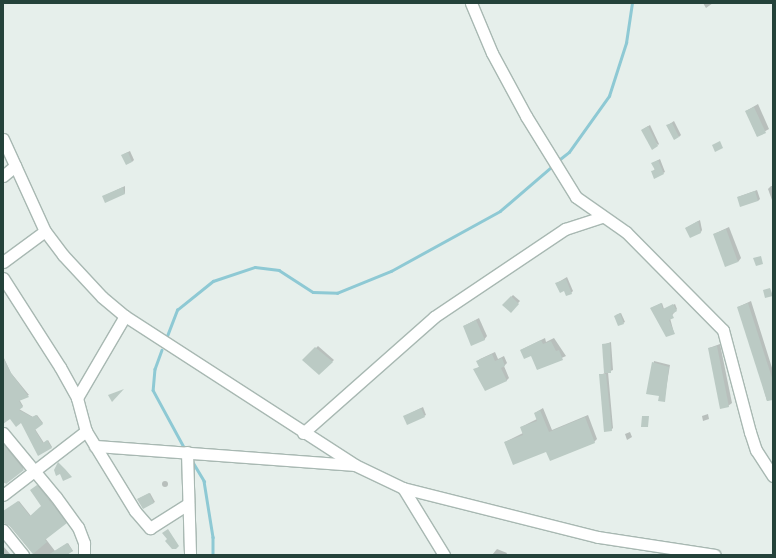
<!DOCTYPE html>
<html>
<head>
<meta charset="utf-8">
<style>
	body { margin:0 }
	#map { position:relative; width:776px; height:558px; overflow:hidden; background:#e6efeb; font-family:"Source Sans 3",sans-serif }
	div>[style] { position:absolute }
	.shadow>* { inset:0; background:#0003 }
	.round { border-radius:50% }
	.stream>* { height:2.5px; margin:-1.25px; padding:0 1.25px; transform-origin:1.25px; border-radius:1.25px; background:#8ec9d4 }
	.building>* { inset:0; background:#bbcac4 }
	.roads { filter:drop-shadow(1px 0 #a8b8b2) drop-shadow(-1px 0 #a8b8b2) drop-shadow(0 1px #a8b8b2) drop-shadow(0 -1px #a8b8b2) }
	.minor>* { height:11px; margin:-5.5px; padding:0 5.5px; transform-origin:5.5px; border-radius:5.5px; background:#fff }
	span { translate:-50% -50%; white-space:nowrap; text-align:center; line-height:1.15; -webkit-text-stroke:3px #f7fbf9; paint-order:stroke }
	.frame { position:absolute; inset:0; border:4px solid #24423a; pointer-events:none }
</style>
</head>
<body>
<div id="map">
	<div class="shadow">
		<div style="clip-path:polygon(703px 3px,713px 3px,706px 8px)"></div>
		<div style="clip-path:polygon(758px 104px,769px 129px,757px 136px,746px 111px)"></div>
		<div style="clip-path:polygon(674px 121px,681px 135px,679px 137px,668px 125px)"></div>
		<div style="clip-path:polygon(650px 125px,659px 144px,658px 145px,642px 130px)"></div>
		<div style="clip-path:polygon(130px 151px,134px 160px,132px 162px,124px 154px)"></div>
		<div style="clip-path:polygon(660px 159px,665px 172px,663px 173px,652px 172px,655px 169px,653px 163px)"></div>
		<div style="clip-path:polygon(125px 186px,125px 193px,106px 201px,106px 195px)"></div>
		<div style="clip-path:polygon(771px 186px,773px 186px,772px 200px,768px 189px)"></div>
		<div style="clip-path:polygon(757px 190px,760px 199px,758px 201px,738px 197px)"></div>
		<div style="clip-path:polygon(700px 220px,702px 230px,701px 232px,686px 228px)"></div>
		<div style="clip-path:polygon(729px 227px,741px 258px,738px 262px,714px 234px)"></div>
		<div style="clip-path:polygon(567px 277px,573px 291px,571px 293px,557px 283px)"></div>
		<div style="clip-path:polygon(513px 295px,520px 301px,511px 311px,504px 305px)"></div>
		<div style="clip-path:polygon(751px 301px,773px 371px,773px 399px,767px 401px,750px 339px,738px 307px)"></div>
		<div style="clip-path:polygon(662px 303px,664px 309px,675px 304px,677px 309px,670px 318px,674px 333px,651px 308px)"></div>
		<div style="clip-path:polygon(621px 313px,625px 322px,619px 325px,616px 315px)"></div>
		<div style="clip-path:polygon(479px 318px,487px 336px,484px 340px,464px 326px)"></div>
		<div style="clip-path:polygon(545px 338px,546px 342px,554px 338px,566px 356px,537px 369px,532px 355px,521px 350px)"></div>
		<div style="clip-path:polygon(611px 342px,613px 370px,608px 372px,613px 428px,611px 430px,600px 375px,605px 373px,603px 345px)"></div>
		<div style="clip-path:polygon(720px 344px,732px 403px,728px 406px,709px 348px)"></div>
		<div style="clip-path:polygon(318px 346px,334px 360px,319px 374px,304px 360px)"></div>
		<div style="clip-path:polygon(495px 352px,498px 359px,504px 356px,507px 363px,504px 366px,509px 378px,506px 381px,475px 370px,480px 366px,478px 361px,480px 359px)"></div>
		<div style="clip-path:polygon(3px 356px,11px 373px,29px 395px,19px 399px,23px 406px,19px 409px,33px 417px,37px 415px,43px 423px,35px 429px,44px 443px,48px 440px,52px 447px,39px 454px,21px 422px,11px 417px,3px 420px)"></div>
		<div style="clip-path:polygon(654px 361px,670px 365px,664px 401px,660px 395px,648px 393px)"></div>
		<div style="clip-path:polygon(423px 407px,426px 415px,424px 416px,405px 416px)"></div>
		<div style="clip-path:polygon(543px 408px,552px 430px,588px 415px,597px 439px,594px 442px,547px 451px,505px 442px,523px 433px,521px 427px,537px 419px,535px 413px)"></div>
		<div style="clip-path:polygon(708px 414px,709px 419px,703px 421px,702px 416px)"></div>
		<div style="clip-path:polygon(630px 432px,632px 437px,627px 440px,625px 434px)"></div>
		<div style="clip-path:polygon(3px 441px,24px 468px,3px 484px)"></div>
		<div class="round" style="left:162px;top:481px;width:6px;height:6px"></div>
		<div style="clip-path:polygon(38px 485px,67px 522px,45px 538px,55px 551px,68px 543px,73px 551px,68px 553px,70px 555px,34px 555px,9px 525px,3px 521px,3px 514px,19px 501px,31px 516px,43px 506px,31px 491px)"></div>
		<div style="clip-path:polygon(150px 493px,155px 502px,143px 508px,138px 499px)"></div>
		<div style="clip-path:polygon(3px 546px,11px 555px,3px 555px)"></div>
		<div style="clip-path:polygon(497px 549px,507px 553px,506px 555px,492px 555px)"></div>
	</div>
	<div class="stream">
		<div style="left:560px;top:159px;width:11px;rotate:-38deg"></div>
		<div style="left:569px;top:152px;width:69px;rotate:-54.5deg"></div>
		<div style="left:609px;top:96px;width:56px;rotate:-72.2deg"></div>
		<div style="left:626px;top:43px;width:40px;rotate:-81.5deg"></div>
		<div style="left:167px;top:336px;width:28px;rotate:-69deg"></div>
		<div style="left:177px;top:310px;width:46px;rotate:-38.9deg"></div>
		<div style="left:213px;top:281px;width:44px;rotate:-18.4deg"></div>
		<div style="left:255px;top:267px;width:24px;rotate:7deg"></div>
		<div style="left:279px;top:270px;width:40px;rotate:32.9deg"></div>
		<div style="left:313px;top:292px;width:24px;rotate:2deg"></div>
		<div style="left:337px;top:293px;width:58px;rotate:-22.2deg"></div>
		<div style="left:391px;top:271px;width:124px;rotate:-28.8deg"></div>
		<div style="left:500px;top:211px;width:66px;rotate:-40.7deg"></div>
		<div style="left:162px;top:350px;width:20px;rotate:110deg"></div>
		<div style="left:155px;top:369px;width:21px;rotate:95deg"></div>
		<div style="left:153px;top:390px;width:67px;rotate:61.5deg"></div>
		<div style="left:191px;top:459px;width:26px;rotate:59deg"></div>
		<div style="left:204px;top:481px;width:57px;rotate:80.9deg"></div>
		<div style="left:213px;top:537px;width:18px;rotate:90deg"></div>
	</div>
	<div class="building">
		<div style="clip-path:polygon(754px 107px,766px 133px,757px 137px,745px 111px)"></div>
		<div style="clip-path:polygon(672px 123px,679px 137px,674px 140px,666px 125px)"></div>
		<div style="clip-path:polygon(648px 126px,658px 146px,652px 150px,641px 130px)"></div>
		<div style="clip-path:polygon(720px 141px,723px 148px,715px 152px,712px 145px)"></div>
		<div style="clip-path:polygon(128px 152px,132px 162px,126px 165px,121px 155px)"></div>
		<div style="clip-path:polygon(658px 160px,664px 174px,654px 179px,651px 171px,655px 170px,651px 163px)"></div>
		<div style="clip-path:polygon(123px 187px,125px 194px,105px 203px,102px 196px)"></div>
		<div style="clip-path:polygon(755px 191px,758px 201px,740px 207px,737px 197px)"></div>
		<div style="clip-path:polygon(698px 221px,701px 233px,690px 238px,685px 228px)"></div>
		<div style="clip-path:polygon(726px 229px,738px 262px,725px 267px,713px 234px)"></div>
		<div style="clip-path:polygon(761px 256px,763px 264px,756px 266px,753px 258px)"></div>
		<div style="clip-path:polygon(566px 279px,572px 294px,566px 296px,564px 291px,560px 293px,555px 283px)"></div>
		<div style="clip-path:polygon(770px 288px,773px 296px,765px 298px,763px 290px)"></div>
		<div style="clip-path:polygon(511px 296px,519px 304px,511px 313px,502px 305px)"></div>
		<div style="clip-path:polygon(661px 303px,663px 309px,673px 304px,677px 311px,672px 314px,674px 318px,669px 320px,675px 334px,666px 337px,650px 308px)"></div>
		<div style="clip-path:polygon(748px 303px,773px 381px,773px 400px,767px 401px,737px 307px)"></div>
		<div style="clip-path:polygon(620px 313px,624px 324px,618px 326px,614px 316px)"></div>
		<div style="clip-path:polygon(476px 320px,485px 340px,471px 346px,463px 326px)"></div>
		<div style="clip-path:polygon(541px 340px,543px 344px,551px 341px,556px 351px,559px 350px,563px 360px,537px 370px,531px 356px,524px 359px,520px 350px)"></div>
		<div style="clip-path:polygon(610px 343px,611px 373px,604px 373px,602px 344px)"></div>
		<div style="clip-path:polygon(717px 346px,729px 407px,720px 409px,708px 348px)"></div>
		<div style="clip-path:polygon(315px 347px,333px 362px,319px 375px,302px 360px)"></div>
		<div style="clip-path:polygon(492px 354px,495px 361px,502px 358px,505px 366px,501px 368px,507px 381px,485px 391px,473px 369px,479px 367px,476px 361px)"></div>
		<div style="clip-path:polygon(3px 357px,11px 373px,29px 397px,19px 401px,23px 407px,19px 410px,32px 417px,36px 415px,43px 424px,35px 430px,43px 443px,47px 440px,52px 448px,38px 456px,21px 423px,16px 427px,10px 419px,3px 424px)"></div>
		<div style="clip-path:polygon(652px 362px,669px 367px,665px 402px,658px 401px,659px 396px,646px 394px)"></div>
		<div style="clip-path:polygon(599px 374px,606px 374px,612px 431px,604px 432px)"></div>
		<div style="clip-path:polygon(124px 389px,112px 402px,108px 395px)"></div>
		<div style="clip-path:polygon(421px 408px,425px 417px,407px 425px,403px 416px)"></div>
		<div style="clip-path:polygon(540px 410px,549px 432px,585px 417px,595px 443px,550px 461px,546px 452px,513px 465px,504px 442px,523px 435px,520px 427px,537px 421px,534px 413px)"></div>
		<div style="clip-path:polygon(642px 416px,649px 416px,648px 427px,641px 427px)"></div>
		<div style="clip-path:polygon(3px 444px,24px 470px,6px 484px,3px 480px)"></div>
		<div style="clip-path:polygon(58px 462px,65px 469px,72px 477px,63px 481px,60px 474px,56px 476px,54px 470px)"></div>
		<div style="clip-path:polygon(37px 485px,67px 523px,45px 540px,47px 542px,33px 554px,10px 526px,3px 523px,3px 511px,18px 501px,30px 516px,41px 506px,30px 490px)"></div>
		<div style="clip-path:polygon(149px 493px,154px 503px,143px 509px,137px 499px)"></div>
		<div style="clip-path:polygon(168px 529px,179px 546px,176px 549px,172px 549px,165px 541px,167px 539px,162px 533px)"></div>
		<div style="clip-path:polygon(67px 543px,73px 551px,67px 555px,48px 555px)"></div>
	</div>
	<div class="roads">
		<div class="minor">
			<div style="left:471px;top:3px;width:54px;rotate:67.2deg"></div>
			<div style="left:492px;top:53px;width:72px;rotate:61.6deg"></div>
			<div style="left:526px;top:116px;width:95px;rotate:58.3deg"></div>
			<div style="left:576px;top:197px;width:61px;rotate:35deg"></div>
			<div style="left:626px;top:232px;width:138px;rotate:45.3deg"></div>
			<div style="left:723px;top:330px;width:106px;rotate:75.2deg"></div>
			<div style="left:750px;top:432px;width:19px;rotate:72deg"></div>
			<div style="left:756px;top:450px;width:31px;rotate:57deg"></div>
			<div style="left:3px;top:139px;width:101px;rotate:65.5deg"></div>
			<div style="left:45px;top:231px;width:30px;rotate:53deg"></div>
			<div style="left:63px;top:255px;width:57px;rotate:47.1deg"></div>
			<div style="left:102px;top:297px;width:30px;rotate:40deg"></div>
			<div style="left:125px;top:316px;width:274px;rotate:32.9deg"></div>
			<div style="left:355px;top:465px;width:53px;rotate:25.6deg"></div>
			<div style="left:403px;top:488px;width:201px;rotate:14.1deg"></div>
			<div style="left:598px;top:537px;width:118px;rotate:8.7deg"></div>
			<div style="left:3px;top:176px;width:16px;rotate:-40deg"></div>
			<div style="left:3px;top:262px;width:52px;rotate:-36.4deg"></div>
			<div style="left:3px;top:278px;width:106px;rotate:57.4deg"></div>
			<div style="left:60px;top:367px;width:35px;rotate:61deg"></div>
			<div style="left:77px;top:398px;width:34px;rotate:75deg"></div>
			<div style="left:86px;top:431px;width:94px;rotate:58.5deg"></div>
			<div style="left:135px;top:511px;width:23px;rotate:49deg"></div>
			<div style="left:150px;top:528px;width:45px;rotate:-32.3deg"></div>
			<div style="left:77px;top:398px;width:95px;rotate:-59.7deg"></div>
			<div style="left:3px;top:433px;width:83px;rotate:50.4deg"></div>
			<div style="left:56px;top:497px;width:37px;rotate:54deg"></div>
			<div style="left:78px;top:527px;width:17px;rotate:69deg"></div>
			<div style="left:84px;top:543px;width:12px;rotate:90deg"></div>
			<div style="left:303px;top:433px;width:175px;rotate:-41.5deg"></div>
			<div style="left:434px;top:317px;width:158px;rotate:-33.9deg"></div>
			<div style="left:565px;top:229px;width:40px;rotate:-18deg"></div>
			<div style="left:95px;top:446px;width:259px;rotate:4.2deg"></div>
			<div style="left:187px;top:452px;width:103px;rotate:88.3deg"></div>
			<div style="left:403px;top:488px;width:79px;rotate:58.5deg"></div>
			<div style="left:3px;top:495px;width:105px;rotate:-37.6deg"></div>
			<div style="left:3px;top:530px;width:32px;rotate:51deg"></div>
		</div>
	</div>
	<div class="frame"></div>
</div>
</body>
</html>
